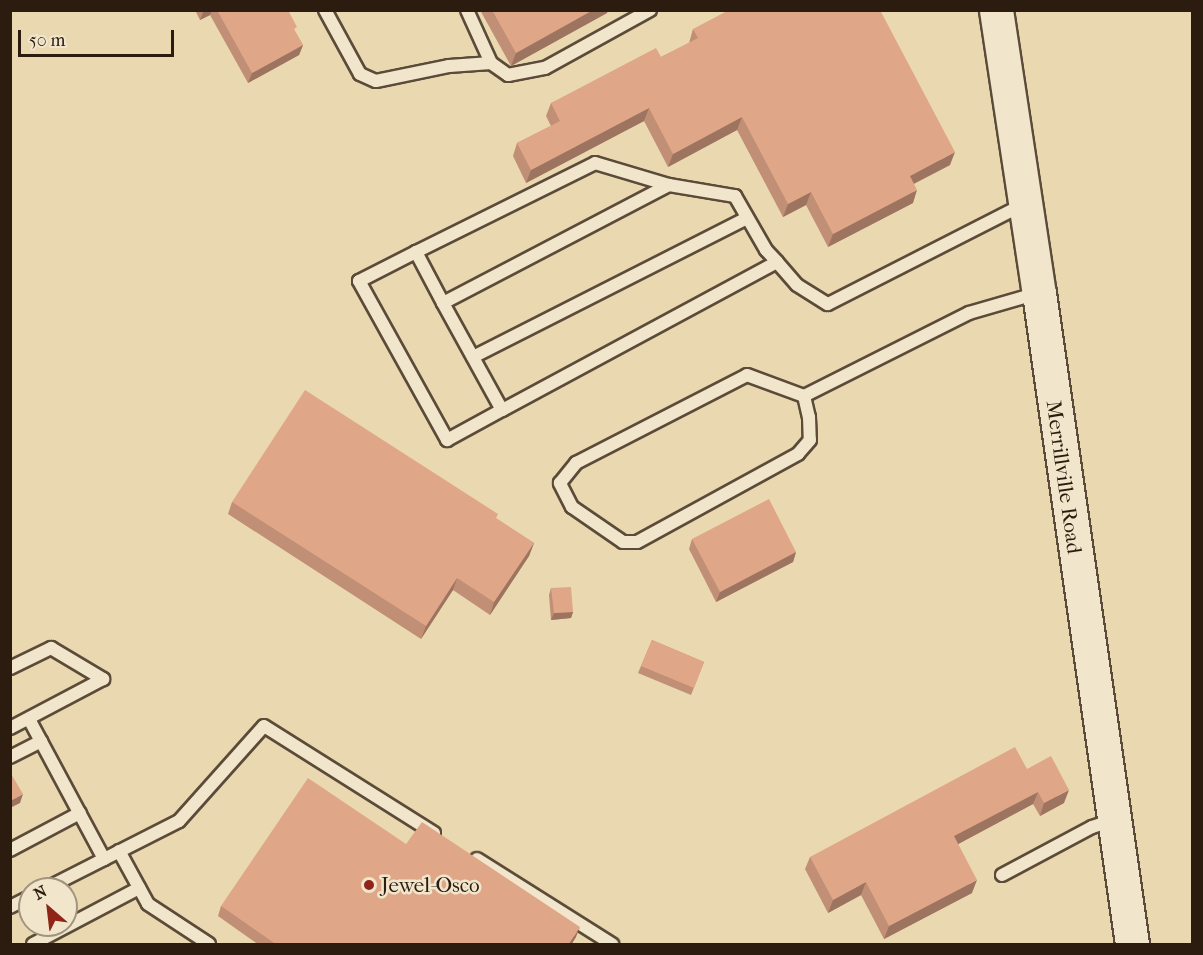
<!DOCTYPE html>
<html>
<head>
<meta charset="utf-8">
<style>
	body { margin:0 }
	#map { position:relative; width:1203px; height:955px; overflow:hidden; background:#ead8b1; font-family:"IM FELL French Canon",serif }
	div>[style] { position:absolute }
	.roads { filter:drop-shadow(2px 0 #5b4b38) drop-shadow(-2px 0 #5b4b38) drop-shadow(0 2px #5b4b38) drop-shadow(0 -2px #5b4b38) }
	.lane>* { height:12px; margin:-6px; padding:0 6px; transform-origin:6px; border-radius:6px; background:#f1e6cc }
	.secondary>* { height:33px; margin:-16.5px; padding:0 16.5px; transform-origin:16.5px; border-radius:16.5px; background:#f1e6cc }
	.wall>* { inset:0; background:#c18f75 }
	.shaded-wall>* { inset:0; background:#9d745f }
	.building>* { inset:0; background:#e0a688 }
	.dots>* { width:16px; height:16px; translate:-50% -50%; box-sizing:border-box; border:3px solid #f1e6cc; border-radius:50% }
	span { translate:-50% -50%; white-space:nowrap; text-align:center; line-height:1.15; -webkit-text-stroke:5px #f1e6cc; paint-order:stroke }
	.street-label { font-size:21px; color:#2b1c0f }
	.poi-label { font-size:21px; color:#2b1c0f }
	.left { translate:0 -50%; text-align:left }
	.frame { position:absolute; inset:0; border:12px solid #2b1c0f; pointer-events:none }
	.north { position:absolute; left:18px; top:877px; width:60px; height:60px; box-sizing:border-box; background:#f1e6cc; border:2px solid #a29580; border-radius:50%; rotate:332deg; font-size:16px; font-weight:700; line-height:24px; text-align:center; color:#2b1c0f }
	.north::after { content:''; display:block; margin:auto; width:21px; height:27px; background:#8f2418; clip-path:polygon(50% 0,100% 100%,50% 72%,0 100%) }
	.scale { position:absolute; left:18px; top:30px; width:156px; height:27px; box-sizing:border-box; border:3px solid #2b1c0f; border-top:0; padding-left:8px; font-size:18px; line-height:21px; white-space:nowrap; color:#2b1c0f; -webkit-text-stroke:4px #f1e6cc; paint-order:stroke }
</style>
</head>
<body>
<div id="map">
	<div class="roads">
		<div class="lane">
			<div style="left:325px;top:10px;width:73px;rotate:61.3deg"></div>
			<div style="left:360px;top:74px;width:17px;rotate:24deg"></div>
			<div style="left:376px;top:81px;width:75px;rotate:-11.6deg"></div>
			<div style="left:449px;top:66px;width:42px;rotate:-4.1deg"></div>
			<div style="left:491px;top:63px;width:21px;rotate:35deg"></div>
			<div style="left:508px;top:75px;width:38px;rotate:-11deg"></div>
			<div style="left:545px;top:68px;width:120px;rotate:-28.9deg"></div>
			<div style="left:467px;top:10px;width:58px;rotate:65.6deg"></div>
			<div style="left:416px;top:252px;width:64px;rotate:153deg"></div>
			<div style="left:359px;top:281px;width:182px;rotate:61deg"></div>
			<div style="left:447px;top:440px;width:63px;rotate:-28.6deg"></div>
			<div style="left:777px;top:262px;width:312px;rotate:151.7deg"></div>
			<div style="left:502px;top:410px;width:122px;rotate:-118.9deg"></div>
			<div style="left:443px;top:303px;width:255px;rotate:-27.6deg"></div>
			<div style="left:669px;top:185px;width:67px;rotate:9.5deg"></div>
			<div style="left:735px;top:196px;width:62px;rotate:60.1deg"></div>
			<div style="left:766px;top:250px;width:16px;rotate:47deg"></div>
			<div style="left:777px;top:262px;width:30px;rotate:49deg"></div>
			<div style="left:797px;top:285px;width:36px;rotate:32deg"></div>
			<div style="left:828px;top:304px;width:220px;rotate:-27deg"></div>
			<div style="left:443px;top:303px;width:58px;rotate:-117.9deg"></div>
			<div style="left:416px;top:252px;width:200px;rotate:-26.4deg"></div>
			<div style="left:595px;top:163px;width:77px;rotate:16.6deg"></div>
			<div style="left:473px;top:357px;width:307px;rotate:-26.9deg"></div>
			<div style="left:804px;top:396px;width:22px;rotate:77deg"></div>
			<div style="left:809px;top:417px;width:23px;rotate:88deg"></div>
			<div style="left:810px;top:440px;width:18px;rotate:131deg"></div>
			<div style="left:798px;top:454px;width:183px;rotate:151.3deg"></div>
			<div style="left:637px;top:542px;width:14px;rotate:180deg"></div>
			<div style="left:623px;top:542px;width:62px;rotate:-145.5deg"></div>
			<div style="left:572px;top:507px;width:27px;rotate:-117deg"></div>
			<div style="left:560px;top:483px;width:26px;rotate:-51deg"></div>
			<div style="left:576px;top:463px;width:192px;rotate:-27.2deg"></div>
			<div style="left:747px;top:375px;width:61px;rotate:20.2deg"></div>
			<div style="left:804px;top:396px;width:185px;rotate:-26.7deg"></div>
			<div style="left:969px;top:313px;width:72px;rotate:-16.2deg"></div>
			<div style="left:10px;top:668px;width:46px;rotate:-26deg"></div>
			<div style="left:51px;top:648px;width:61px;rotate:30.8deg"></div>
			<div style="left:103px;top:679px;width:105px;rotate:152.2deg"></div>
			<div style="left:29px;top:719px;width:159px;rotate:61.8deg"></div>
			<div style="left:10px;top:757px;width:35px;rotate:-27deg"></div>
			<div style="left:10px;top:850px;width:79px;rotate:-27.9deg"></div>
			<div style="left:119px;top:851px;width:60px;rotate:61.3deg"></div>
			<div style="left:148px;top:904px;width:73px;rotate:33.3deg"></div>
			<div style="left:477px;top:859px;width:160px;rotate:32.2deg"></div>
			<div style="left:1002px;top:875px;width:102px;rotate:-28.1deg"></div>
			<div style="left:1092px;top:827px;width:22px;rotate:-18deg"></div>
			<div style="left:45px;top:889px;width:150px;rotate:-26.9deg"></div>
			<div style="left:179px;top:821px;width:127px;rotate:-48.2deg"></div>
			<div style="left:264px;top:726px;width:201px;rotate:32.2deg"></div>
			<div style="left:10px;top:907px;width:22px;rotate:-27deg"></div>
			<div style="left:33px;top:944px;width:120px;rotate:-27.8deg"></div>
		</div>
		<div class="secondary">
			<div style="left:996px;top:10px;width:286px;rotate:81.4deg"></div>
			<div style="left:1039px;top:293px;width:658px;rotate:81.87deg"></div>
		</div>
	</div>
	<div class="wall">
		<div style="clip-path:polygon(195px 10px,288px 10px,295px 32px,303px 45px,299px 55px,248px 83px,210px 15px,200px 20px)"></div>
		<div style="clip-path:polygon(480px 10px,608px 10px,607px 13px,511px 66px)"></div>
		<div style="clip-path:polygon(693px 29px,950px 165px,914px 184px,913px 203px,828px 247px,806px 205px,783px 217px,737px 130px,668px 167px,644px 121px,526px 183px,513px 156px,517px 143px,551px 126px,546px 116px,551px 103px,661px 57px,689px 43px)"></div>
		<div style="clip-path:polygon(232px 502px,497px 519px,534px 543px,529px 556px,490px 615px,453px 590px,421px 639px,228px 514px)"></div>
		<div style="clip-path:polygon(692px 539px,796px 552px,793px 562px,716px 602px,689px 549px)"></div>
		<div style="clip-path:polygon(551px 588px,573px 612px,571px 618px,551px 620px,549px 595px)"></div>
		<div style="clip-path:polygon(652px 640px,704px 662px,691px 695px,638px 673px)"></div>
		<div style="clip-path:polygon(1027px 769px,1064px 803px,1040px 816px,1033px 804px,958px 844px,972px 893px,884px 939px,861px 895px,828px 913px,805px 869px,810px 857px)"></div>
		<div style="clip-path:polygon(406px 844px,576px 937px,571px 945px,259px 945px,218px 916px,221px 906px)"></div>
	</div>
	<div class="shaded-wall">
		<div style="clip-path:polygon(204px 10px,212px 10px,210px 15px,200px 20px)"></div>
		<div style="clip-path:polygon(593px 10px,608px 10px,607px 13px,511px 66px,516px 53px)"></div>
		<div style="clip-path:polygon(303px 45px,299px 55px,248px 83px,252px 73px)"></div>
		<div style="clip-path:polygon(649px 108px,644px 121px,526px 183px,531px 170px)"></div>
		<div style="clip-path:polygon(742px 117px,737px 130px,668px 167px,673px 154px)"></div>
		<div style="clip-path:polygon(955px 152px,950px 165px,905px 188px,910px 176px)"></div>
		<div style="clip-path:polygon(917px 190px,913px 203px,828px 247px,833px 234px)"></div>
		<div style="clip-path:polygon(811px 192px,806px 205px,783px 217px,788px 204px)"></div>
		<div style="clip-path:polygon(534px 543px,529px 556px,490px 615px,494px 602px)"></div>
		<div style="clip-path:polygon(796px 552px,793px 562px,716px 602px,720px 592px)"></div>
		<div style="clip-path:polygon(457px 578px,453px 590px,421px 639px,426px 626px)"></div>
		<div style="clip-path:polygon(573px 612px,571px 618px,551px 620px,554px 613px)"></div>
		<div style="clip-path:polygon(1069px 790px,1064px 803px,1040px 816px,1044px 803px)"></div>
		<div style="clip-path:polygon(1038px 792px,1033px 804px,949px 849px,954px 836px)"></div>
		<div style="clip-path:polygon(23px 794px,20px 803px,10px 808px,10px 801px)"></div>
		<div style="clip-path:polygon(977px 880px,972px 893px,884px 939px,889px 926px)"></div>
		<div style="clip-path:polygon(866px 882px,861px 895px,828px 913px,833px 900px)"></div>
		<div style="clip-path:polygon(580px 927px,576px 937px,571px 945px,568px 945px)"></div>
	</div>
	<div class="building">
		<div style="clip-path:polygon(217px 10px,288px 10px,297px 27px,294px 29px,303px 45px,252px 73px)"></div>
		<div style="clip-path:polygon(492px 10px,593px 10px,516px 53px)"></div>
		<div style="clip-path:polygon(729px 10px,880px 10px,955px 152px,910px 176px,917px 190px,833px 234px,811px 192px,788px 204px,742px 117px,673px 154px,649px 108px,531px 170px,517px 143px,560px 121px,551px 103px,656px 48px,661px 57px,698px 38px,693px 29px)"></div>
		<div style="clip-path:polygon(305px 390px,498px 514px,496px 518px,534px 543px,494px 602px,457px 578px,426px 626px,232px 502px)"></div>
		<div style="clip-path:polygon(769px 499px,796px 552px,720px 592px,692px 539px)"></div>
		<div style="clip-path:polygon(571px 587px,573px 612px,554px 613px,551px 588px)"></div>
		<div style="clip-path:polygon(652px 640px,704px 662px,694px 688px,641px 666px)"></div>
		<div style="clip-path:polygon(1015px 747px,1027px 769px,1051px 756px,1069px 790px,1044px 803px,1038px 792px,954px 836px,977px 880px,889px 926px,866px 882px,833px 900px,810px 857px)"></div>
		<div style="clip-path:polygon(10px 772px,23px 794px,10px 801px)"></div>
		<div style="clip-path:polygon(308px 778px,406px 844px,422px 822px,580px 927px,568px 945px,277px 945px,221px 906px)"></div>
	</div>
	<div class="dots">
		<div style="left:369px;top:885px;background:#8f2418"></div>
	</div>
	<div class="street-label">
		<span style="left:1064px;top:477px;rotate:82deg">Merrillville Road</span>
	</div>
	<div class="poi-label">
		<span class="left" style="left:381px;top:885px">Jewel-Osco</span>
	</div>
	<div class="frame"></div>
	<div class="north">N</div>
	<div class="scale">50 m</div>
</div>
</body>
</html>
